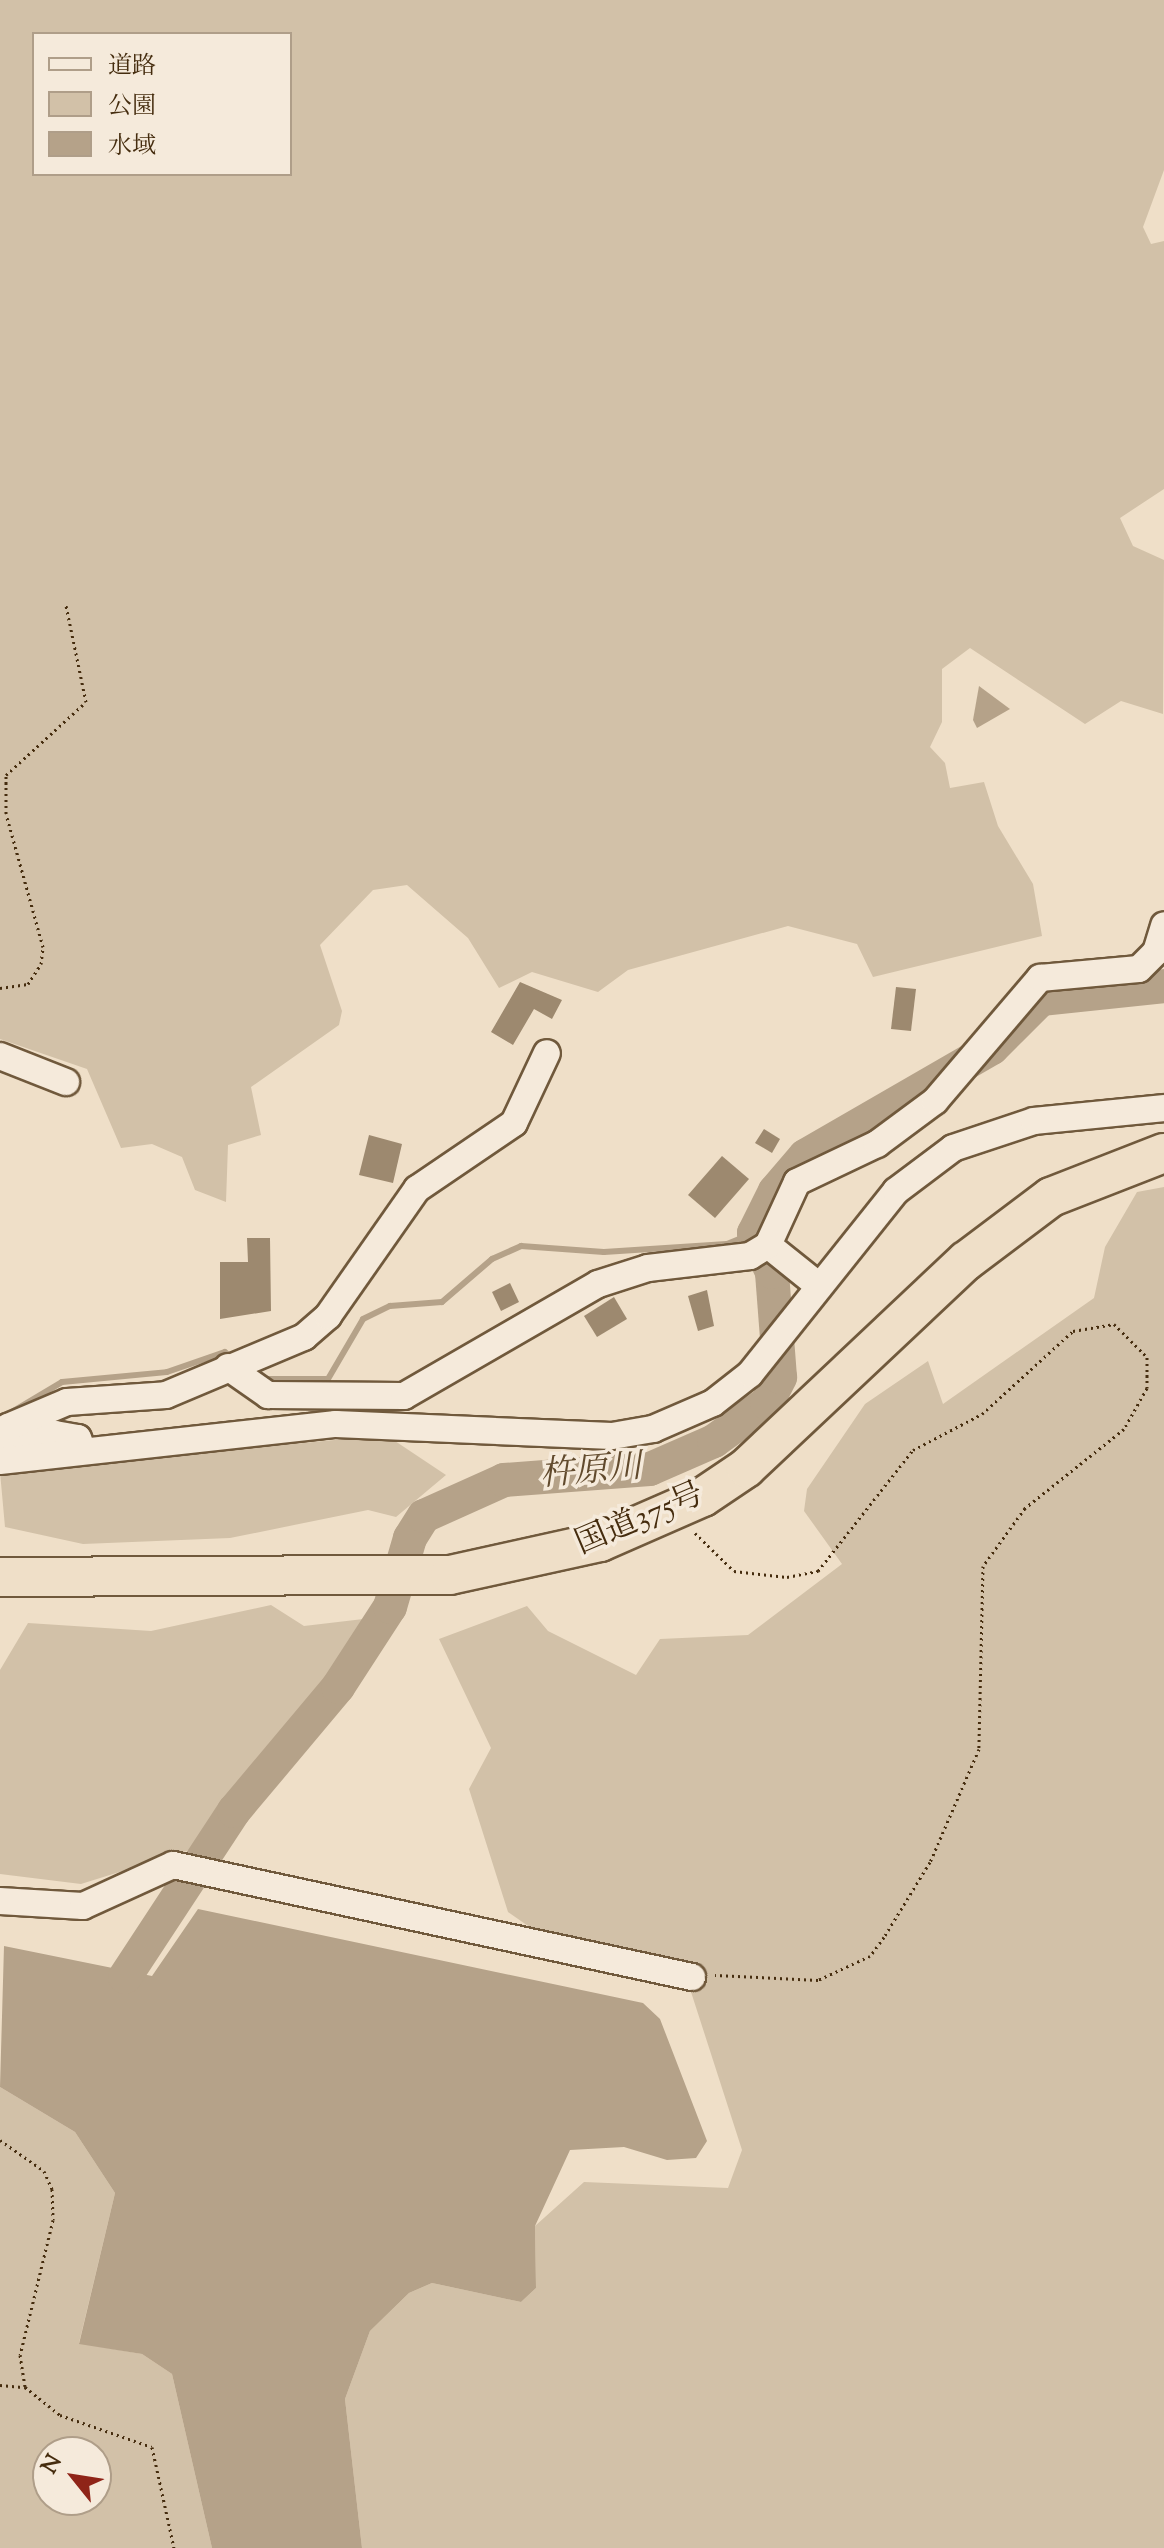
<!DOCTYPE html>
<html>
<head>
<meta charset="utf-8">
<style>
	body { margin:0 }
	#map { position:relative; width:1164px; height:2548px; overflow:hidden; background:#efdfc8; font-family:"Sorts Mill Goudy","Noto Serif JP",serif }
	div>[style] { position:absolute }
	.green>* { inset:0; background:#d2c1a8 }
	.water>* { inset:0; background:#b5a289 }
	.stream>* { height:6px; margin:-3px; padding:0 3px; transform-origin:3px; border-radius:3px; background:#b5a289 }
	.river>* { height:34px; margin:-17px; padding:0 17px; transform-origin:17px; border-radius:17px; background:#b5a289 }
	.building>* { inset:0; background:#9d896f }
	.path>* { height:3px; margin-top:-1.5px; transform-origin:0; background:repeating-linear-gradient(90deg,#452c0e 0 2px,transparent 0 6px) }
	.roads { filter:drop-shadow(2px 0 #70593c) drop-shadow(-2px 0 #70593c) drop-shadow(0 2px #70593c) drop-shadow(0 -2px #70593c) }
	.minor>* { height:26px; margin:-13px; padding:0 13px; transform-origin:13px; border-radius:13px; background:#f5eadb }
	.highway>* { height:38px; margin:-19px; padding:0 19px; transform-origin:19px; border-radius:19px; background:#efdfc8 }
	span { translate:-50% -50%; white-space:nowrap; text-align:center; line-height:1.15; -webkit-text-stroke:7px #f5eadb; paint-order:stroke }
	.street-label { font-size:32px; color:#452c0e }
	.water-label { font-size:34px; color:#614a2d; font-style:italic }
	.legend { position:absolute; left:32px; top:32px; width:260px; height:144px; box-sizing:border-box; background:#f5eadb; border:2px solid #af9e89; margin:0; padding:10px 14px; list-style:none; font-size:24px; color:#452c0e }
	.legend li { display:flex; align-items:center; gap:16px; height:40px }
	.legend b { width:40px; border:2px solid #af9e89 }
	.north { position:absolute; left:32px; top:2436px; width:80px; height:80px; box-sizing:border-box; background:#f5eadb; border:2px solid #af9e89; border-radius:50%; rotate:300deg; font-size:22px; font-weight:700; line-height:32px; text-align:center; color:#452c0e }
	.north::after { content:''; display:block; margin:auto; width:28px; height:36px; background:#8f2418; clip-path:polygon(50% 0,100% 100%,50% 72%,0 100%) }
</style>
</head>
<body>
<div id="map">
	<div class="green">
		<div style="clip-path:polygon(evenodd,0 0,1164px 0,1164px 170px,1143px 227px,1151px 244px,1164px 241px,1164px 489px,1120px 518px,1133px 546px,1164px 560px,1163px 714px,1121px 701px,1085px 724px,970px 648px,942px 669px,942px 722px,930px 747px,945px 763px,950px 788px,984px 782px,998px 826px,1033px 884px,1042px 936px,873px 977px,857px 944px,788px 926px,628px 970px,598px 992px,532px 972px,499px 988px,468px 938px,407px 885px,373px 890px,320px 945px,342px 1011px,339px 1025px,251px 1087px,261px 1135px,228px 1145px,226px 1202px,195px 1190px,182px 1157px,152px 1144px,121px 1148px,87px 1069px,0 1039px,0 0,290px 34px,290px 174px,34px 174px,34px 34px,290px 34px)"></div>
		<div style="clip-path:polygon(1164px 1187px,1164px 2548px,362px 2548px,345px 2399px,370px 2331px,409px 2293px,432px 2283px,521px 2302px,536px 2288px,535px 2226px,584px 2182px,728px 2188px,742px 2150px,682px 1964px,544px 1937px,508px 1912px,469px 1789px,491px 1748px,439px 1639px,527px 1606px,548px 1631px,636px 1675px,660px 1639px,748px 1635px,842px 1564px,804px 1511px,807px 1489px,865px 1404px,928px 1361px,943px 1404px,1094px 1298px,1105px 1247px,1137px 1192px)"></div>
		<div style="clip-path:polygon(386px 1435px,446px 1475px,396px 1517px,368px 1510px,230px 1538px,83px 1544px,5px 1527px,0 1472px)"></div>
		<div style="clip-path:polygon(271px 1605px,304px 1626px,372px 1618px,196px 1848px,81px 1884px,0 1874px,0 1670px,28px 1623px,151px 1631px)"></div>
		<div style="clip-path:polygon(evenodd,0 2087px,75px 2132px,115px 2193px,79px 2343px,142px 2354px,172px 2374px,212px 2548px,0 2548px,0 2087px,48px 2452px,96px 2452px,96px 2500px,48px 2500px,48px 2452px)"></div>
	</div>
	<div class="water">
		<div style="clip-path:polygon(979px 686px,1010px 709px,977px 728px,973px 720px)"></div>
		<div style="clip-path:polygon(198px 1909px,643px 2003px,660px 2019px,707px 2141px,696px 2158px,667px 2160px,624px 2147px,570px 2150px,535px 2226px,536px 2288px,521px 2302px,432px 2283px,409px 2293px,370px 2331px,345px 2399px,362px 2548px,212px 2548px,172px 2374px,142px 2354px,79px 2344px,115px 2193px,75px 2132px,0 2087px,4px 1946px,152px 1976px)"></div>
	</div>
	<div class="stream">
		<div style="left:264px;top:1379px;width:64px"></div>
		<div style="left:328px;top:1379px;width:69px;rotate:-59.7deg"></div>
		<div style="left:363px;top:1319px;width:30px;rotate:-26deg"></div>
		<div style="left:390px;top:1306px;width:52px;rotate:-4.4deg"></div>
		<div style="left:442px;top:1302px;width:66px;rotate:-40.7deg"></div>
		<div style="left:492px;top:1259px;width:32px;rotate:-24deg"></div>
		<div style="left:521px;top:1246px;width:83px;rotate:4.1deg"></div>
		<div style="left:604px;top:1252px;width:123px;rotate:-3.7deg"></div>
		<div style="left:727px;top:1244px;width:29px;rotate:-22deg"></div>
		<div style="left:0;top:1419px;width:72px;rotate:-30.8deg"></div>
		<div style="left:62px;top:1382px;width:105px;rotate:-5.4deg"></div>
		<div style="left:167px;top:1372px;width:61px;rotate:-19deg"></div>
		<div style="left:225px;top:1352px;width:9px;rotate:41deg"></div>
	</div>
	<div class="river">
		<div style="left:125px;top:1977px;width:199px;rotate:-56.7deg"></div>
		<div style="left:234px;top:1811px;width:162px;rotate:-50deg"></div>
		<div style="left:338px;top:1687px;width:95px;rotate:-57deg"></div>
		<div style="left:390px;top:1607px;width:72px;rotate:-73.8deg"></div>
		<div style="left:410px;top:1538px;width:26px;rotate:-58deg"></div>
		<div style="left:424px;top:1516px;width:88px;rotate:-24.2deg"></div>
		<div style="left:504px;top:1480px;width:146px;rotate:-4.3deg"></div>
		<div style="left:650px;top:1469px;width:70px;rotate:-23.6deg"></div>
		<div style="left:714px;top:1441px;width:65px;rotate:-35.6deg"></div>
		<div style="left:767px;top:1403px;width:29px;rotate:-63deg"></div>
		<div style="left:780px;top:1377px;width:105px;rotate:-94.4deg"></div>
		<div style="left:772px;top:1272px;width:43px;rotate:-114.8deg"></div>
		<div style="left:754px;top:1233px;width:47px;rotate:-63.4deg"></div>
		<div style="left:775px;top:1191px;width:46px;rotate:-49.4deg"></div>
		<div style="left:805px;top:1156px;width:216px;rotate:-30deg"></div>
		<div style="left:992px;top:1048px;width:69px;rotate:-45deg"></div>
		<div style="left:1041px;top:999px;width:124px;rotate:-6deg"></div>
	</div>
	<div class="building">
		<div style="clip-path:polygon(520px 982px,562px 1000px,552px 1019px,534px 1009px,513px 1045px,491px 1032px)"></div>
		<div style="clip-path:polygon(896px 987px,916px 989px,911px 1031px,891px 1029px)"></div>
		<div style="clip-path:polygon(764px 1129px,780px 1139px,772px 1153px,755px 1143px)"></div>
		<div style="clip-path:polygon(369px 1135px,402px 1144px,393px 1183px,359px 1175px)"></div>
		<div style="clip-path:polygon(722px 1156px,749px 1179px,715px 1218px,688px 1195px)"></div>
		<div style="clip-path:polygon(247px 1238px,270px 1238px,271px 1311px,220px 1319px,220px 1262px,248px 1262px)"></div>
		<div style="clip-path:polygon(510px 1283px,519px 1302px,501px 1311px,492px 1292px)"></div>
		<div style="clip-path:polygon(707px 1290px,714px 1326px,698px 1331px,688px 1296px)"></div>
		<div style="clip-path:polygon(614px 1297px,627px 1319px,597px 1337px,584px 1316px)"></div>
	</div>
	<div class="path">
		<div style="left:0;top:988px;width:28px;rotate:-8deg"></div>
		<div style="left:28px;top:984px;width:24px;rotate:-57deg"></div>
		<div style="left:41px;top:964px;width:17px;rotate:-83deg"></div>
		<div style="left:43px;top:947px;width:138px;rotate:-105.5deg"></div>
		<div style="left:6px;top:814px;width:39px;rotate:-90deg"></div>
		<div style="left:6px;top:775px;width:108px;rotate:-42.4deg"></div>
		<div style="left:86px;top:702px;width:99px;rotate:-101.7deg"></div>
		<div style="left:695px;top:1533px;width:54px;rotate:44.3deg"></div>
		<div style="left:734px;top:1571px;width:53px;rotate:6.5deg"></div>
		<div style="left:787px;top:1577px;width:32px;rotate:-11deg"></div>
		<div style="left:818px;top:1571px;width:154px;rotate:-51.9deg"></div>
		<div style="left:913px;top:1450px;width:78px;rotate:-27.6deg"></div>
		<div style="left:982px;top:1414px;width:123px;rotate:-42.4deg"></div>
		<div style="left:1073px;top:1331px;width:42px;rotate:-9.7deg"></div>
		<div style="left:1114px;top:1324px;width:47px;rotate:45deg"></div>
		<div style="left:1147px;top:1357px;width:31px;rotate:90deg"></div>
		<div style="left:1147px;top:1388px;width:47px;rotate:119.3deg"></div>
		<div style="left:1124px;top:1429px;width:127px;rotate:141.4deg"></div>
		<div style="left:1025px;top:1508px;width:72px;rotate:125.9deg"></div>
		<div style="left:983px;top:1566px;width:183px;rotate:91.3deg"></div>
		<div style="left:979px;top:1749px;width:123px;rotate:113.4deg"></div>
		<div style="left:930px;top:1862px;width:88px;rotate:121.5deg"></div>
		<div style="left:884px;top:1937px;width:24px;rotate:126deg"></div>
		<div style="left:870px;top:1956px;width:57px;rotate:155.2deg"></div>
		<div style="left:818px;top:1980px;width:103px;rotate:-177.2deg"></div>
		<div style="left:0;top:2140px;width:54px;rotate:35.2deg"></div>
		<div style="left:44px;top:2171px;width:20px;rotate:66deg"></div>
		<div style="left:52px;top:2189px;width:31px;rotate:88deg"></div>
		<div style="left:53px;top:2220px;width:139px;rotate:103.7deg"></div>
		<div style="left:20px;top:2355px;width:32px;rotate:81deg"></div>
		<div style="left:25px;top:2387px;width:45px;rotate:38.7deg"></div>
		<div style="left:60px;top:2415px;width:97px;rotate:19.2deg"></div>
		<div style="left:152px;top:2447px;width:103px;rotate:77.7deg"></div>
		<div style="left:0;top:2385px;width:25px;rotate:5deg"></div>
	</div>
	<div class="roads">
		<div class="minor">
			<div style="left:0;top:1056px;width:71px;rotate:21.5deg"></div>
			<div style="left:819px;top:1286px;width:65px;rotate:-141.2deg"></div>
			<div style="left:768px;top:1245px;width:69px;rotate:-65.3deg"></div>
			<div style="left:797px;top:1182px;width:89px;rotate:-25.4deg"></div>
			<div style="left:877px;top:1144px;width:72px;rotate:-36.6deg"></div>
			<div style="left:935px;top:1101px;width:162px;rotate:-49.5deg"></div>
			<div style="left:1040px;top:978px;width:99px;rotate:-5.2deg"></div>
			<div style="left:1139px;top:969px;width:24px;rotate:-45deg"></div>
			<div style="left:1156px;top:952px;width:28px;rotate:-73deg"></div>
			<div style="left:228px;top:1367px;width:49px;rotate:35deg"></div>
			<div style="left:268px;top:1395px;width:136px;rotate:0.4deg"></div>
			<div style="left:404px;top:1396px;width:224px;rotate:-30deg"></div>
			<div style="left:598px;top:1284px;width:52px;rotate:-17.7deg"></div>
			<div style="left:648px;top:1268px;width:103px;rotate:-6.7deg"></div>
			<div style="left:750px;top:1256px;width:21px;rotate:-31deg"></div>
			<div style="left:0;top:1435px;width:55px;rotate:-1deg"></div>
			<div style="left:55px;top:1434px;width:23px;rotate:10deg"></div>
			<div style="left:78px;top:1438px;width:12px;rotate:70deg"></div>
			<div style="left:4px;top:1436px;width:10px;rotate:-66deg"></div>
			<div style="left:8px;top:1427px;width:64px;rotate:-23deg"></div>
			<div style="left:67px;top:1402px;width:99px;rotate:-4deg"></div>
			<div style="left:166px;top:1395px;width:150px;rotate:-22.8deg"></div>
			<div style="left:304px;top:1337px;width:32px;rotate:-41deg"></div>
			<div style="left:328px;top:1316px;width:155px;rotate:-55deg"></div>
			<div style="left:417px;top:1189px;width:117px;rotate:-34.2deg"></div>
			<div style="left:514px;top:1123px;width:77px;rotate:-64.8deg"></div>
			<div style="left:0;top:1461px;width:338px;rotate:-6.3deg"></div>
			<div style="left:336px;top:1424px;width:276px;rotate:2.5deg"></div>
			<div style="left:612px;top:1436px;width:42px;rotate:-9.7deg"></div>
			<div style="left:653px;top:1429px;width:65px;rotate:-23.4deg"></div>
			<div style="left:713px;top:1403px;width:47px;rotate:-38.1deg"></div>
			<div style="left:750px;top:1374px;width:234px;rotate:-51.4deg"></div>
			<div style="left:896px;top:1191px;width:71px;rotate:-37deg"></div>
			<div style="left:953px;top:1148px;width:85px;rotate:-18.4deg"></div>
			<div style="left:1034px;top:1121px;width:131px;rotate:-5.7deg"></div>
			<div style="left:0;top:1901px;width:83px;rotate:3.4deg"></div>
			<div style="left:83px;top:1906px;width:99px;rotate:-24.5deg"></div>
			<div style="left:173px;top:1865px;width:531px;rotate:12.18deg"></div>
		</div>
		<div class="highway">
			<div style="left:0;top:1577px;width:450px;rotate:-0.3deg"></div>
			<div style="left:450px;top:1575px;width:154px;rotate:-12.4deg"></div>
			<div style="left:600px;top:1542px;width:112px;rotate:-23.6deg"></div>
			<div style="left:703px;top:1497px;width:52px;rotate:-34deg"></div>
			<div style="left:746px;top:1468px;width:302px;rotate:-43.3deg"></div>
			<div style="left:966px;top:1261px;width:106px;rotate:-37deg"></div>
			<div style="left:1051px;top:1197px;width:121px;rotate:-21.3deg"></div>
		</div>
	</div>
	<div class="street-label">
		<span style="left:640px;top:1520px;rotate:-23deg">国道375号</span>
	</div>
	<div class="water-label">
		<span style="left:591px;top:1472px;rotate:-5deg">杵原川</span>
	</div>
	<ul class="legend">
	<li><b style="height:10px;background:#f5eadb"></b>道路</li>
	<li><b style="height:22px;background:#d2c1a8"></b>公園</li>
	<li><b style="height:22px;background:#b5a289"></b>水域</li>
	</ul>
	<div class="north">N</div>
</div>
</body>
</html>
